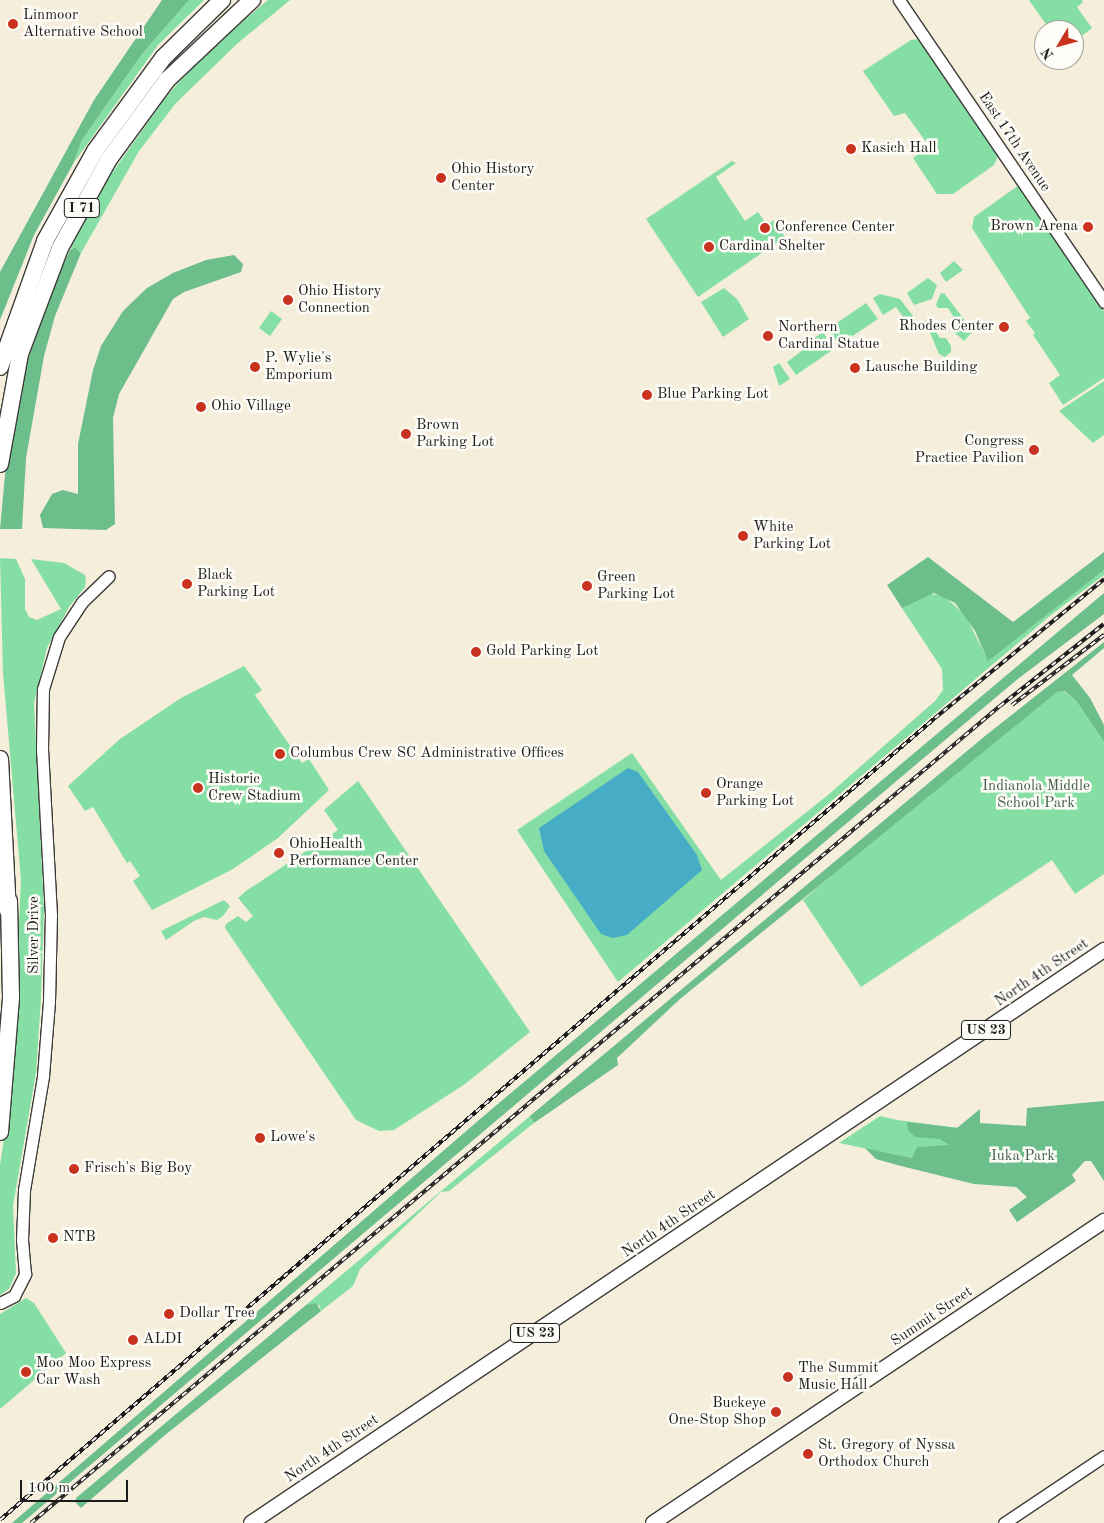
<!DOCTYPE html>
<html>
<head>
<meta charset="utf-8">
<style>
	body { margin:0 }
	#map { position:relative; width:1104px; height:1523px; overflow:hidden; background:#f5eedb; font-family:"Old Standard TT",serif }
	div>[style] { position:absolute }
	.green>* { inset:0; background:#85dfa4 }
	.forest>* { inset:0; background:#6cbe8a }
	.water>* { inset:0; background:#47adc7 }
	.roads { filter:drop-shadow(1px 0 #3d3c39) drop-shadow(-1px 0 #3d3c39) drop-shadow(0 1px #3d3c39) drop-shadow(0 -1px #3d3c39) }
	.minor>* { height:11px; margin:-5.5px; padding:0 5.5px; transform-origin:5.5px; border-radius:5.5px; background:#fff }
	.major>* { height:14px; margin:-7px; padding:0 7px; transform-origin:7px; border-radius:7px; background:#fff }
	.highway>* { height:16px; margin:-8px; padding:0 8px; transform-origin:8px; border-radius:8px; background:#fff }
	.rail>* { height:4px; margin-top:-2px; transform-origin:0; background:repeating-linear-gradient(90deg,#fdfcf7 0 5.5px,#1c1c1c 0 11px); box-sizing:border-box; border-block:1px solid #1c1c1c }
	.dots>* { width:14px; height:14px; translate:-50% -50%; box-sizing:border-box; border:2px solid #fdfcf7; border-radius:50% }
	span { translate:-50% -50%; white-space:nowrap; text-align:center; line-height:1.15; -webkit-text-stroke:5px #fdfcf7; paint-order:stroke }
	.shield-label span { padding:1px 4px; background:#fdfcf7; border:1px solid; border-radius:4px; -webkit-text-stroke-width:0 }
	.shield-label { font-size:14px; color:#1c1c1c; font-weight:700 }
	.poi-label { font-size:15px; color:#1c1c1c }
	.left { translate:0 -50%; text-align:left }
	.right { translate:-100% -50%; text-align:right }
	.street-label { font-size:15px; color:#1c1c1c }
	.park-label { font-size:15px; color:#41604c }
	.north { position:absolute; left:1034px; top:20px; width:50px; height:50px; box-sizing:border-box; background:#fdfcf7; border:1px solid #a3a29f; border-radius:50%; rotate:233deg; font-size:14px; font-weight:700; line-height:20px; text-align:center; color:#1c1c1c }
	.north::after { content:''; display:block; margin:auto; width:18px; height:22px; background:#c8321e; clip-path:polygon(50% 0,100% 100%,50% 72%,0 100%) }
	.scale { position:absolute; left:20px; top:1480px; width:108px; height:22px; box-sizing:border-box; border:2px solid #1c1c1c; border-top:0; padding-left:6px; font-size:15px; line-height:18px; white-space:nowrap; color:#1c1c1c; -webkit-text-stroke:4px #fdfcf7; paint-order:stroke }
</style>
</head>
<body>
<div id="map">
	<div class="green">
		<div style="clip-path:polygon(189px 0,204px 0,158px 45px,73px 164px,82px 140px,142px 54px)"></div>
		<div style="clip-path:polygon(268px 0,290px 0,238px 43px,176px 103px,139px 151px,81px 253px,75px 247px,70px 249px,107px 180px,166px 97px,203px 55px)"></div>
		<div style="clip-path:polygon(1029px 0,1082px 0,1083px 2px,1077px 7px,1092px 28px,1074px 42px,1074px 30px,1050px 30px)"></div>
		<div style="clip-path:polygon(919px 39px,998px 156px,994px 165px,953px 194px,937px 194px,913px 158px,929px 146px,905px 113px,894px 116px,863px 71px,911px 40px)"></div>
		<div style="clip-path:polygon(732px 161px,736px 163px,716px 177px,745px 221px,758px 212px,767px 225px,774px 220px,785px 237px,698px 297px,646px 219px)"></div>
		<div style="clip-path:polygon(1019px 185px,1104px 311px,1104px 378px,1063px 405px,1049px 383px,1060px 375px,1033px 335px,1035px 333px,1026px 321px,1030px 318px,972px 228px,974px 217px)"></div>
		<div style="clip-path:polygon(954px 261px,963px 270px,946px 282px,940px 273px)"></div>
		<div style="clip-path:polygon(928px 278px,937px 285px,932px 299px,914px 305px,907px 293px)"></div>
		<div style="clip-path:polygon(724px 288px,737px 299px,749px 319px,723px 337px,701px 302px)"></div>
		<div style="clip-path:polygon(944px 293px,973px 331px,964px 341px,955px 333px,959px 325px,948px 308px,938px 308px,936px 305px,940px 294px)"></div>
		<div style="clip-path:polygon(880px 294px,900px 299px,913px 316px,912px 321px,908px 324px,896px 307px,883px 315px,873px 298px)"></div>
		<div style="clip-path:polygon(866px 303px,878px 319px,839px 345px,828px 329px)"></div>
		<div style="clip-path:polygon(271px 311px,282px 319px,270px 336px,259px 328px)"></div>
		<div style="clip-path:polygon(927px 318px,940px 338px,946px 338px,951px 346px,951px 352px,945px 357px,939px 354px,925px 321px)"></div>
		<div style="clip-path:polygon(823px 332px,834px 349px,796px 375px,787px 362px,803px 350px,801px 347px)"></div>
		<div style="clip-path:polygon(779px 363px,790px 379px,779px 386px,773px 367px)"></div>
		<div style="clip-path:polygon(1104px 381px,1104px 435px,1093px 443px,1059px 411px)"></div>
		<div style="clip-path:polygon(0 558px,16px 559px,25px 579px,25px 609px,29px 617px,37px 620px,61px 609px,31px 559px,64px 563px,85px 575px,86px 579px,85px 587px,69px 607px,47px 648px,34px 703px,44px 908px,41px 998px,36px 1073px,13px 1206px,16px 1273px,9px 1289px,0 1295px,0 1165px,11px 1092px,21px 880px,3px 673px)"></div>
		<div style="clip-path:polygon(1104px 570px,1104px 575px,1051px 615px,618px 982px,517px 830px,632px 753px,721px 880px,828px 795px,935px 701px,943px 690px,942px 669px,902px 608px,926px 594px,943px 595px,965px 615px,988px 660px)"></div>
		<div style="clip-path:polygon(244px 666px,262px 690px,255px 695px,302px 763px,309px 759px,329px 790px,278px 838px,233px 869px,152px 910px,133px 881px,140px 876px,130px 861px,127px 863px,93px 807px,85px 811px,68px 786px,120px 739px,181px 698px)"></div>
		<div style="clip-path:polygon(1064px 691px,1077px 702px,1104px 742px,1104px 874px,1075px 894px,1052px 860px,861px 987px,803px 900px,891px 824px,1057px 692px)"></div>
		<div style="clip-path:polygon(358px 781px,530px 1032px,465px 1084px,394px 1130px,379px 1131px,356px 1120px,225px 928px,226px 924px,238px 916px,246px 922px,253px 916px,238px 898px,246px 891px,338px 830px,324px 810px)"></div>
		<div style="clip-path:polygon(224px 900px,230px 906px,223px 916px,217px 920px,204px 917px,194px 921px,166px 940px,161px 931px)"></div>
		<div style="clip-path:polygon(530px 1116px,534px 1123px,449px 1191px,441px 1192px,360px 1269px,353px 1286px,321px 1311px,319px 1305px,306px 1305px)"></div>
		<div style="clip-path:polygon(880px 1116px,897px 1120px,1038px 1138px,912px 1158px,839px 1143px)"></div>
		<div style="clip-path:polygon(26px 1298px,34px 1303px,66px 1353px,0 1409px,0 1314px)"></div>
	</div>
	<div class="forest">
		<div style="clip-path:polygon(162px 0,189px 0,142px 54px,82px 140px,73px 164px,34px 235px,0 320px,0 272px,94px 100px)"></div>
		<div style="clip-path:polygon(75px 247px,81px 253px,55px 316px,44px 356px,26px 458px,22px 529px,0 529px,8px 443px,23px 374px,50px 294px,70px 250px)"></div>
		<div style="clip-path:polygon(234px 255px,243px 264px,241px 272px,184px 292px,173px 299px,119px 394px,113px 418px,115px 524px,106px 530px,43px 528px,40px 515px,52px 494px,63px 490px,78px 494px,78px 444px,93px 370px,101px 346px,123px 311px,147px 288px,173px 273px,206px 260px)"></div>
		<div style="clip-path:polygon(1104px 552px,1104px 570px,988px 661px,975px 631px,955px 603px,934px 593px,902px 608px,887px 585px,928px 557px,1013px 622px)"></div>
		<div style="clip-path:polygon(1104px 593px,1104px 614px,1019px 678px,913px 767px,22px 1523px,12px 1523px,479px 1120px)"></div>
		<div style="clip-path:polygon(1104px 642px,1104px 648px,1072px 675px,1090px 698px,1104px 725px,1104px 742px,1077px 702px,1065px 691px,1057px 692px,680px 999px,617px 1058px,618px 1065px,534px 1123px,530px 1116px,985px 736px)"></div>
		<div style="clip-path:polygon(1104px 1101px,1104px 1181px,1091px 1161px,1085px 1161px,1072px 1175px,1076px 1181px,1017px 1222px,1009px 1210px,1027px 1197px,1016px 1187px,974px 1184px,901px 1166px,876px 1159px,865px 1148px,912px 1158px,917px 1147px,949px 1145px,940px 1139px,915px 1137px,908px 1130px,907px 1122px,957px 1128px,980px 1109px,980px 1123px,1026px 1126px,1027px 1108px)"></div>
		<div style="clip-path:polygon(316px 1303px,321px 1311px,165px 1435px,81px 1508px,76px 1503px,76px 1498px,306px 1305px)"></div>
	</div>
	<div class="water">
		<div style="clip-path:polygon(628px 768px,638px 772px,697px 855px,702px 870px,627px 935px,613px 938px,601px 934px,544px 851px,539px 828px)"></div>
	</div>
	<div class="roads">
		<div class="minor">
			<div style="left:899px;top:0;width:365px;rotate:55.8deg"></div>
			<div style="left:0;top:1303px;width:16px;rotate:-27deg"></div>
			<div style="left:14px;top:1296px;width:25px;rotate:-63deg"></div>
			<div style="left:25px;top:1274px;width:34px;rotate:-95deg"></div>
			<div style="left:22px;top:1240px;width:50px;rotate:-87.7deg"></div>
			<div style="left:24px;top:1190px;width:116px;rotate:-80.5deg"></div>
			<div style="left:43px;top:1076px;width:74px;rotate:-85.4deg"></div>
			<div style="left:49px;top:1002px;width:87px;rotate:-88.7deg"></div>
			<div style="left:51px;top:915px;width:165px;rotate:-93.1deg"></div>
			<div style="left:42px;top:750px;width:61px;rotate:-89.1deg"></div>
			<div style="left:43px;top:689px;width:54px;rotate:-72.9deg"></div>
			<div style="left:59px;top:637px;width:42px;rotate:-56.7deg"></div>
			<div style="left:82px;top:602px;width:37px;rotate:-44deg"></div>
			<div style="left:1004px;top:1523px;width:120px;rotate:-33.8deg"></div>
		</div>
		<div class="major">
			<div style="left:251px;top:1523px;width:1028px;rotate:-33.89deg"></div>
			<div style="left:653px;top:1523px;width:543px;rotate:-33.81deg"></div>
		</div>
		<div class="highway">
			<div style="left:0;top:367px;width:134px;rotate:-70.3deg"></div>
			<div style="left:45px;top:241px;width:103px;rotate:-60.9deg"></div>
			<div style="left:95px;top:151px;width:115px;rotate:-53.8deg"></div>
			<div style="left:163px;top:58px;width:83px;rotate:-44.5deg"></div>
			<div style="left:0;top:464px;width:112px;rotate:-79.7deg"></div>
			<div style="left:20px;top:354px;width:113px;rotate:-69.3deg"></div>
			<div style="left:60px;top:248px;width:102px;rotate:-61.2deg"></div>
			<div style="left:109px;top:159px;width:98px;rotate:-53.7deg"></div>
			<div style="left:167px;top:80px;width:117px;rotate:-43.3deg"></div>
			<div style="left:0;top:759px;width:152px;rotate:87deg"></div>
			<div style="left:0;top:1132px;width:135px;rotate:-85.3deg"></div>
			<div style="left:11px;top:997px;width:96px;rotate:-91.2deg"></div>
		</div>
	</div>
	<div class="rail">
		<div style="left:1012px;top:705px;width:116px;rotate:-37.3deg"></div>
		<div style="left:0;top:1520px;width:1232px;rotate:-40.62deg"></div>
		<div style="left:935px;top:718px;width:219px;rotate:-39.4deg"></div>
		<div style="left:31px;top:1523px;width:1267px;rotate:-40.14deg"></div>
		<div style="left:1000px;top:706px;width:132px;rotate:-38.3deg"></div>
	</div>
	<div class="dots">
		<div style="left:13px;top:24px;background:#c8321e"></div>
		<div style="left:851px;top:149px;background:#c8321e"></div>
		<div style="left:441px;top:178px;background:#c8321e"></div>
		<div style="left:1088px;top:227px;background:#c8321e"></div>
		<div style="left:765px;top:228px;background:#c8321e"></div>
		<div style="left:709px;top:247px;background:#c8321e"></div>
		<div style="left:288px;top:300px;background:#c8321e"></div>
		<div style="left:1004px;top:327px;background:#c8321e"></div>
		<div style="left:768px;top:336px;background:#c8321e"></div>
		<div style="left:255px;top:367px;background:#c8321e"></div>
		<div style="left:855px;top:368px;background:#c8321e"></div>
		<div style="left:647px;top:395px;background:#c8321e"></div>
		<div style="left:201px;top:407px;background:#c8321e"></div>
		<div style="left:406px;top:434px;background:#c8321e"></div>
		<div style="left:1034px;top:450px;background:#c8321e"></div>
		<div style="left:743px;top:536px;background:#c8321e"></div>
		<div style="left:187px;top:584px;background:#c8321e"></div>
		<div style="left:587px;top:586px;background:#c8321e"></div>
		<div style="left:476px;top:652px;background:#c8321e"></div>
		<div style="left:280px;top:754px;background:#c8321e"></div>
		<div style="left:198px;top:788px;background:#c8321e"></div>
		<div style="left:706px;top:793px;background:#c8321e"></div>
		<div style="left:279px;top:853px;background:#c8321e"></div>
		<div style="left:260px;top:1138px;background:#c8321e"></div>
		<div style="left:74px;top:1169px;background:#c8321e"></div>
		<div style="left:53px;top:1238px;background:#c8321e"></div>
		<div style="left:169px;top:1314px;background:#c8321e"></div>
		<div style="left:133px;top:1340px;background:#c8321e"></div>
		<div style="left:26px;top:1372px;background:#c8321e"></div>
		<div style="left:788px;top:1377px;background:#c8321e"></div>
		<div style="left:776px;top:1412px;background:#c8321e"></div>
		<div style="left:808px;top:1454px;background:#c8321e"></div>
	</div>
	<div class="shield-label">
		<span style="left:82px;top:208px">I 71</span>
		<span style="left:986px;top:1030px">US 23</span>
		<span style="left:535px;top:1333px">US 23</span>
	</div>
	<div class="poi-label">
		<span class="left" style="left:23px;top:24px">Linmoor<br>Alternative School</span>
		<span class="left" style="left:861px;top:149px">Kasich Hall</span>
		<span class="left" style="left:451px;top:178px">Ohio History<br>Center</span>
		<span class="right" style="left:1078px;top:227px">Brown Arena</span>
		<span class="left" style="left:775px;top:228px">Conference Center</span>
		<span class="left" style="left:719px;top:247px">Cardinal Shelter</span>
		<span class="left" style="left:298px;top:300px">Ohio History<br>Connection</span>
		<span class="left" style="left:778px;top:336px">Northern<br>Cardinal Statue</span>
		<span class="right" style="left:994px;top:327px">Rhodes Center</span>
		<span class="left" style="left:265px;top:367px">P. Wylie's<br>Emporium</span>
		<span class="left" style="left:865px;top:368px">Lausche Building</span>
		<span class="left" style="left:657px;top:395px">Blue Parking Lot</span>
		<span class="left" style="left:211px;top:407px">Ohio Village</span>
		<span class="left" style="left:416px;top:434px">Brown<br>Parking Lot</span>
		<span class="right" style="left:1024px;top:450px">Congress<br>Practice Pavilion</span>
		<span class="left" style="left:753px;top:536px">White<br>Parking Lot</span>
		<span class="left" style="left:197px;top:584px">Black<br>Parking Lot</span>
		<span class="left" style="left:597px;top:586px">Green<br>Parking Lot</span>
		<span class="left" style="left:486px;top:652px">Gold Parking Lot</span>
		<span class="left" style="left:290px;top:754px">Columbus Crew SC Administrative Offices</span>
		<span class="left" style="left:208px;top:788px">Historic<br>Crew Stadium</span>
		<span class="left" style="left:716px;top:793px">Orange<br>Parking Lot</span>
		<span class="left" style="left:289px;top:853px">OhioHealth<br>Performance Center</span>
		<span class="left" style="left:270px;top:1138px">Lowe's</span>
		<span class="left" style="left:84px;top:1169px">Frisch's Big Boy</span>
		<span class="left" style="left:63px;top:1238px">NTB</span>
		<span class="left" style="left:179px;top:1314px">Dollar Tree</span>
		<span class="left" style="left:143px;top:1340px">ALDI</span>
		<span class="left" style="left:36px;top:1372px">Moo Moo Express<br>Car Wash</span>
		<span class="left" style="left:798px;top:1377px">The Summit<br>Music Hall</span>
		<span class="right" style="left:766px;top:1412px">Buckeye<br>One-Stop Shop</span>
		<span class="left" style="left:818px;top:1454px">St. Gregory of Nyssa<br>Orthodox Church</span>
	</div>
	<div class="street-label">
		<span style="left:1014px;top:142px;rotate:56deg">East 17th Avenue</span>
		<span style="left:35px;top:935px;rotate:-90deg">Silver Drive</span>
		<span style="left:1042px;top:973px;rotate:-34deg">North 4th Street</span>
		<span style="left:669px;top:1224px;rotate:-34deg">North 4th Street</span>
		<span style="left:932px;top:1317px;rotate:-34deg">Summit Street</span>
		<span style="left:332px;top:1449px;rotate:-34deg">North 4th Street</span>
	</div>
	<div class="park-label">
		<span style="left:1036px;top:795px">Indianola Middle<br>School Park</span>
		<span style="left:1023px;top:1157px">Iuka Park</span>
	</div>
	<div class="north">N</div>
	<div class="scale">100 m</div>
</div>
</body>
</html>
